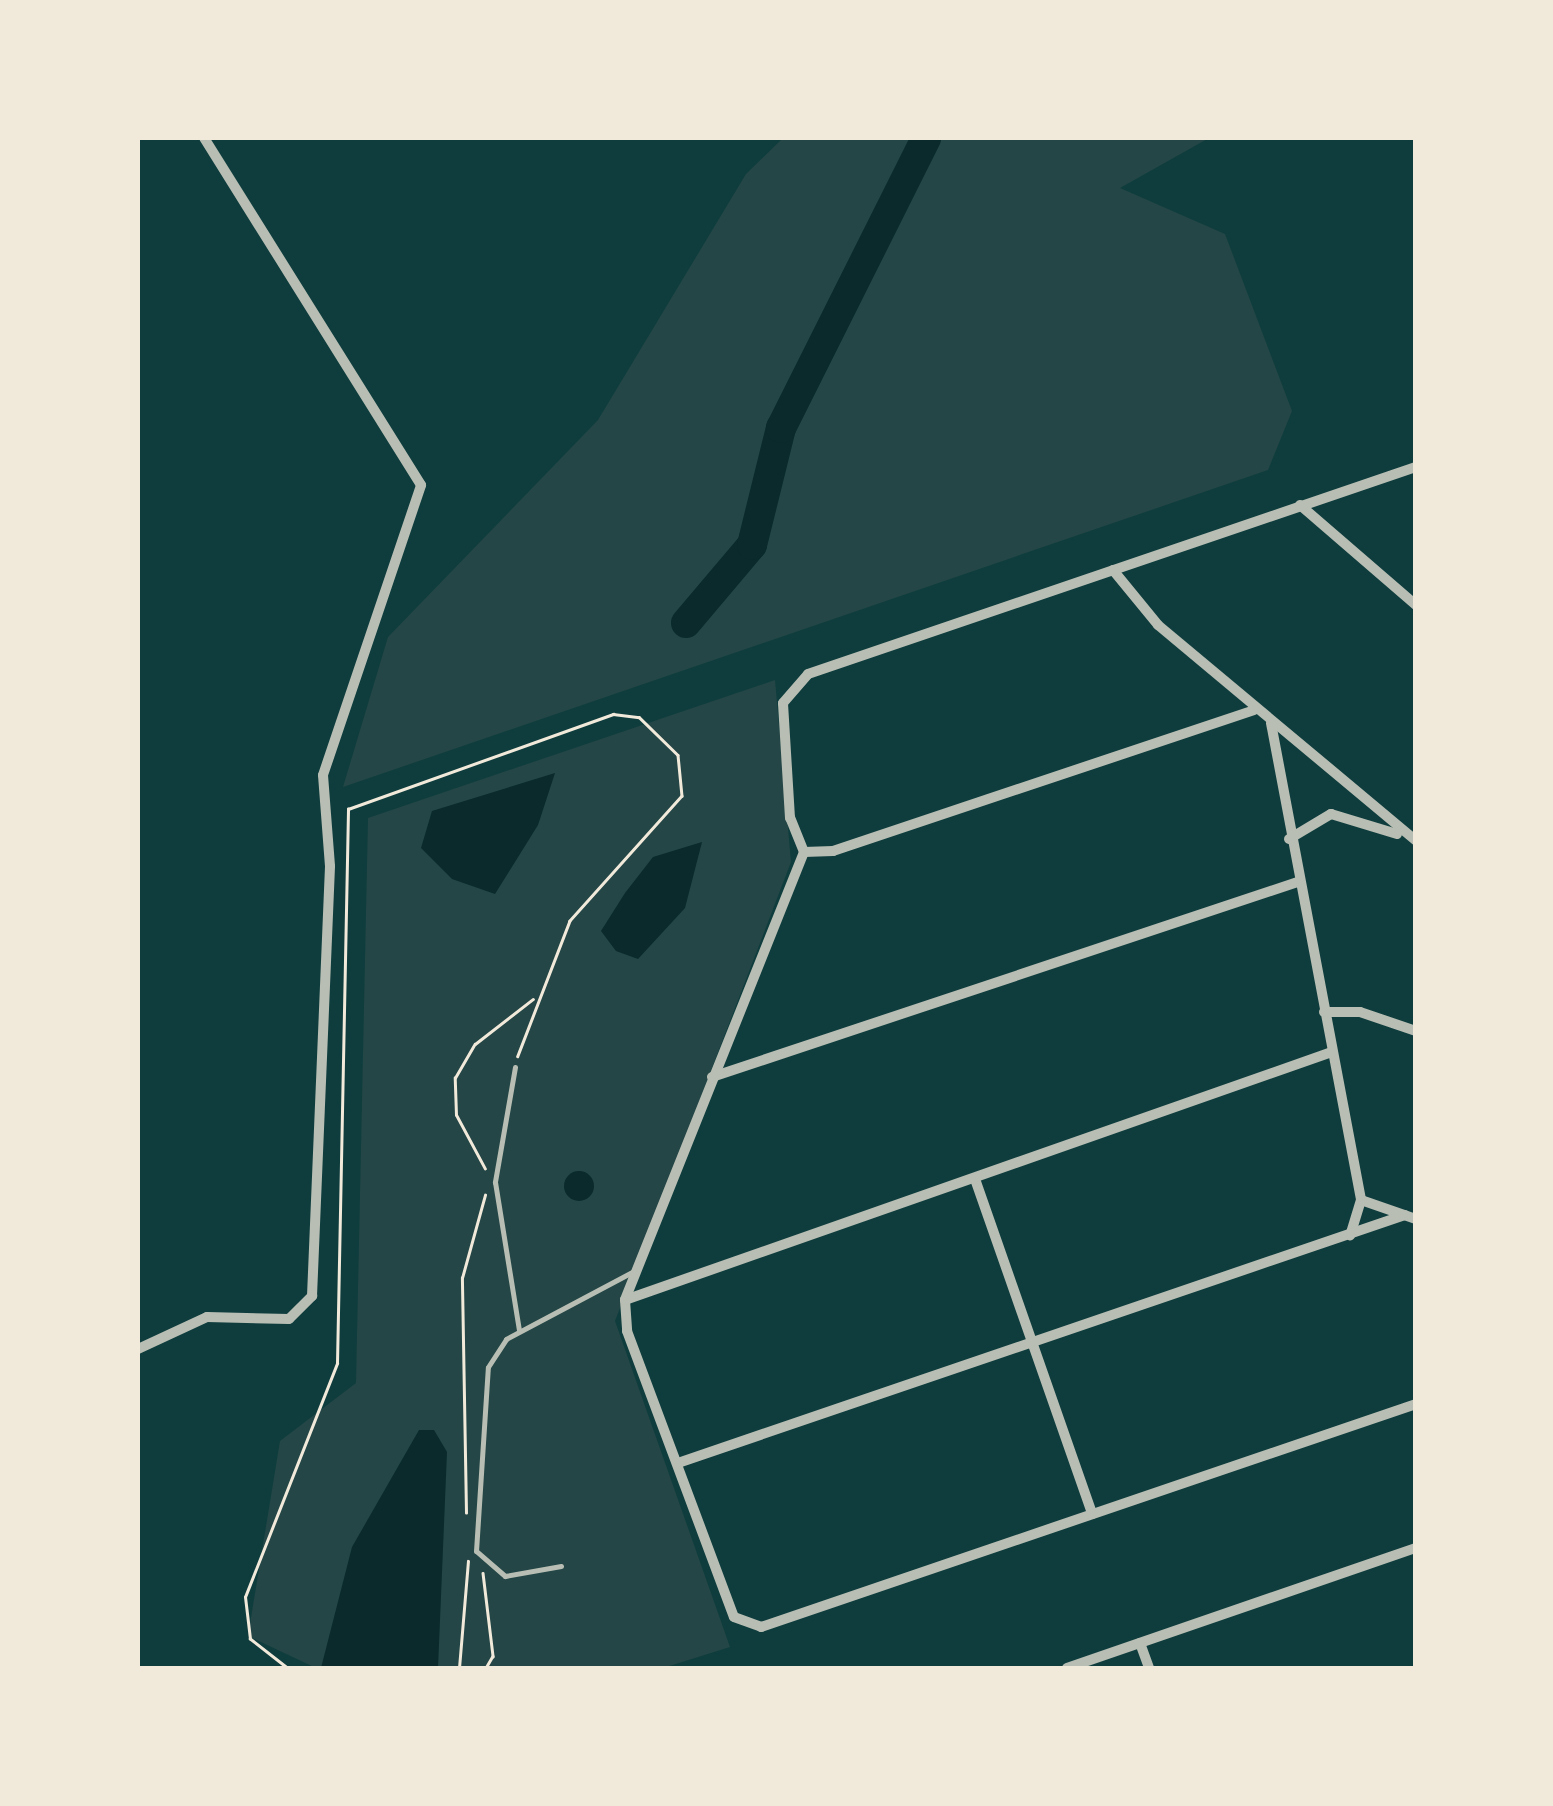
<!DOCTYPE html>
<html>
<head>
<meta charset="utf-8">
<style>
	body { margin:0 }
	#map { position:relative; width:1553px; height:1806px; overflow:hidden; background:#0f3d3e; font-family:Inter,sans-serif }
	div>[style] { position:absolute }
	.green>* { inset:0; background:#244646 }
	.water>* { inset:0; background:#0a2a2b }
	.round { border-radius:50% }
	.river>* { height:30px; margin:-15px; padding:0 15px; transform-origin:15px; border-radius:15px; background:#0a2a2b }
	.path>* { height:2.5px; margin:-1.25px; padding:0 1.25px; transform-origin:1.25px; border-radius:1.25px; background:#f1e9da }
	.service>* { height:5px; margin:-2.5px; padding:0 2.5px; transform-origin:2.5px; border-radius:2.5px; background:#b8beb3 }
	.minor>* { height:10px; margin:-5px; padding:0 5px; transform-origin:5px; border-radius:5px; background:#b8beb3 }
	span { translate:-50% -50%; white-space:nowrap; text-align:center; line-height:1.15; -webkit-text-stroke:8px #f1e9da; paint-order:stroke }
	.frame { position:absolute; inset:0; border:140px solid #f1e9da; pointer-events:none }
</style>
</head>
<body>
<div id="map">
	<div class="green">
		<div style="clip-path:polygon(783px 138px,1209px 138px,1120px 188px,1225px 234px,1292px 411px,1268px 470px,343px 787px,388px 637px,598px 420px,746px 174px)"></div>
		<div style="clip-path:polygon(775px 680px,791px 862px,615px 1321px,730px 1647px,663px 1668px,316px 1668px,248px 1636px,280px 1441px,356px 1383px,368px 818px)"></div>
	</div>
	<div class="water">
		<div style="clip-path:polygon(555px 773px,538px 825px,495px 894px,452px 879px,421px 848px,432px 811px)"></div>
		<div style="clip-path:polygon(702px 842px,685px 908px,638px 959px,616px 951px,601px 931px,625px 893px,653px 857px)"></div>
		<div class="round" style="left:564px;top:1171px;width:30px;height:30px"></div>
		<div style="clip-path:polygon(419px 1430px,434px 1430px,447px 1452px,438px 1668px,321px 1668px,352px 1547px)"></div>
	</div>
	<div class="river">
		<div style="left:686px;top:623px;width:102px;rotate:-49.8deg"></div>
		<div style="left:752px;top:545px;width:121px;rotate:-76.1deg"></div>
		<div style="left:781px;top:428px;width:324px;rotate:-63.4deg"></div>
	</div>
	<div class="path">
		<div style="left:485px;top:1169px;width:61px;rotate:-118.2deg"></div>
		<div style="left:456px;top:1115px;width:37px;rotate:-92deg"></div>
		<div style="left:455px;top:1078px;width:39px;rotate:-60deg"></div>
		<div style="left:475px;top:1044px;width:73px;rotate:-37.8deg"></div>
		<div style="left:466px;top:1513px;width:235px;rotate:-91deg"></div>
		<div style="left:462px;top:1278px;width:86px;rotate:-74.5deg"></div>
		<div style="left:483px;top:1573px;width:84px;rotate:83.1deg"></div>
		<div style="left:493px;top:1656px;width:14px;rotate:120deg"></div>
		<div style="left:287px;top:1668px;width:47px;rotate:-141.9deg"></div>
		<div style="left:250px;top:1639px;width:42px;rotate:-96.8deg"></div>
		<div style="left:245px;top:1597px;width:251px;rotate:-68.5deg"></div>
		<div style="left:337px;top:1363px;width:554px;rotate:-88.86deg"></div>
		<div style="left:348px;top:809px;width:282px;rotate:-19.7deg"></div>
		<div style="left:613px;top:714px;width:26px;rotate:7deg"></div>
		<div style="left:639px;top:717px;width:54px;rotate:44.3deg"></div>
		<div style="left:678px;top:755px;width:41px;rotate:84.4deg"></div>
		<div style="left:682px;top:796px;width:168px;rotate:131.9deg"></div>
		<div style="left:570px;top:921px;width:145px;rotate:111.1deg"></div>
		<div style="left:459px;top:1668px;width:107px;rotate:-85.2deg"></div>
	</div>
	<div class="service">
		<div style="left:515px;top:1067px;width:117px;rotate:99.9deg"></div>
		<div style="left:495px;top:1182px;width:151px;rotate:80.8deg"></div>
		<div style="left:561px;top:1566px;width:57px;rotate:169.9deg"></div>
		<div style="left:505px;top:1576px;width:38px;rotate:-139deg"></div>
		<div style="left:476px;top:1551px;width:184px;rotate:-86.3deg"></div>
		<div style="left:488px;top:1367px;width:33px;rotate:-57deg"></div>
		<div style="left:506px;top:1339px;width:145px;rotate:-28deg"></div>
	</div>
	<div class="minor">
		<div style="left:1300px;top:505px;width:153px;rotate:40.8deg"></div>
		<div style="left:1113px;top:570px;width:71px;rotate:50.7deg"></div>
		<div style="left:1158px;top:625px;width:336px;rotate:39.9deg"></div>
		<div style="left:1271px;top:723px;width:485px;rotate:79.3deg"></div>
		<div style="left:1361px;top:1200px;width:37px;rotate:107deg"></div>
		<div style="left:1289px;top:839px;width:49px;rotate:-30.8deg"></div>
		<div style="left:1331px;top:814px;width:69px;rotate:16.9deg"></div>
		<div style="left:804px;top:852px;width:482px;rotate:111.8deg"></div>
		<div style="left:625px;top:1300px;width:31px;rotate:86deg"></div>
		<div style="left:627px;top:1331px;width:305px;rotate:69.5deg"></div>
		<div style="left:734px;top:1617px;width:29px;rotate:20deg"></div>
		<div style="left:761px;top:1627px;width:692px;rotate:-18.8deg"></div>
		<div style="left:804px;top:852px;width:37px;rotate:-112deg"></div>
		<div style="left:790px;top:818px;width:115px;rotate:-93.5deg"></div>
		<div style="left:783px;top:703px;width:38px;rotate:-49deg"></div>
		<div style="left:808px;top:674px;width:642px;rotate:-18.8deg"></div>
		<div style="left:804px;top:852px;width:29px;rotate:-2deg"></div>
		<div style="left:833px;top:851px;width:444px;rotate:-18.5deg"></div>
		<div style="left:1324px;top:1012px;width:36px"></div>
		<div style="left:1360px;top:1012px;width:59px;rotate:18.7deg"></div>
		<div style="left:712px;top:1077px;width:618px;rotate:-18.41deg"></div>
		<div style="left:975px;top:1179px;width:355px;rotate:70.7deg"></div>
		<div style="left:1361px;top:1200px;width:58px;rotate:19.1deg"></div>
		<div style="left:625px;top:1300px;width:749px;rotate:-19.33deg"></div>
		<div style="left:138px;top:1349px;width:76px;rotate:-24.9deg"></div>
		<div style="left:207px;top:1317px;width:82px;rotate:1.4deg"></div>
		<div style="left:289px;top:1319px;width:33px;rotate:-45deg"></div>
		<div style="left:312px;top:1296px;width:430px;rotate:-87.6deg"></div>
		<div style="left:330px;top:866px;width:91px;rotate:-94.4deg"></div>
		<div style="left:323px;top:775px;width:306px;rotate:-71.3deg"></div>
		<div style="left:421px;top:485px;width:409px;rotate:-122deg"></div>
		<div style="left:678px;top:1463px;width:768px;rotate:-18.84deg"></div>
		<div style="left:1140px;top:1643px;width:27px;rotate:70deg"></div>
		<div style="left:1067px;top:1668px;width:369px;rotate:-19deg"></div>
	</div>
	<div class="frame"></div>
</div>
</body>
</html>
